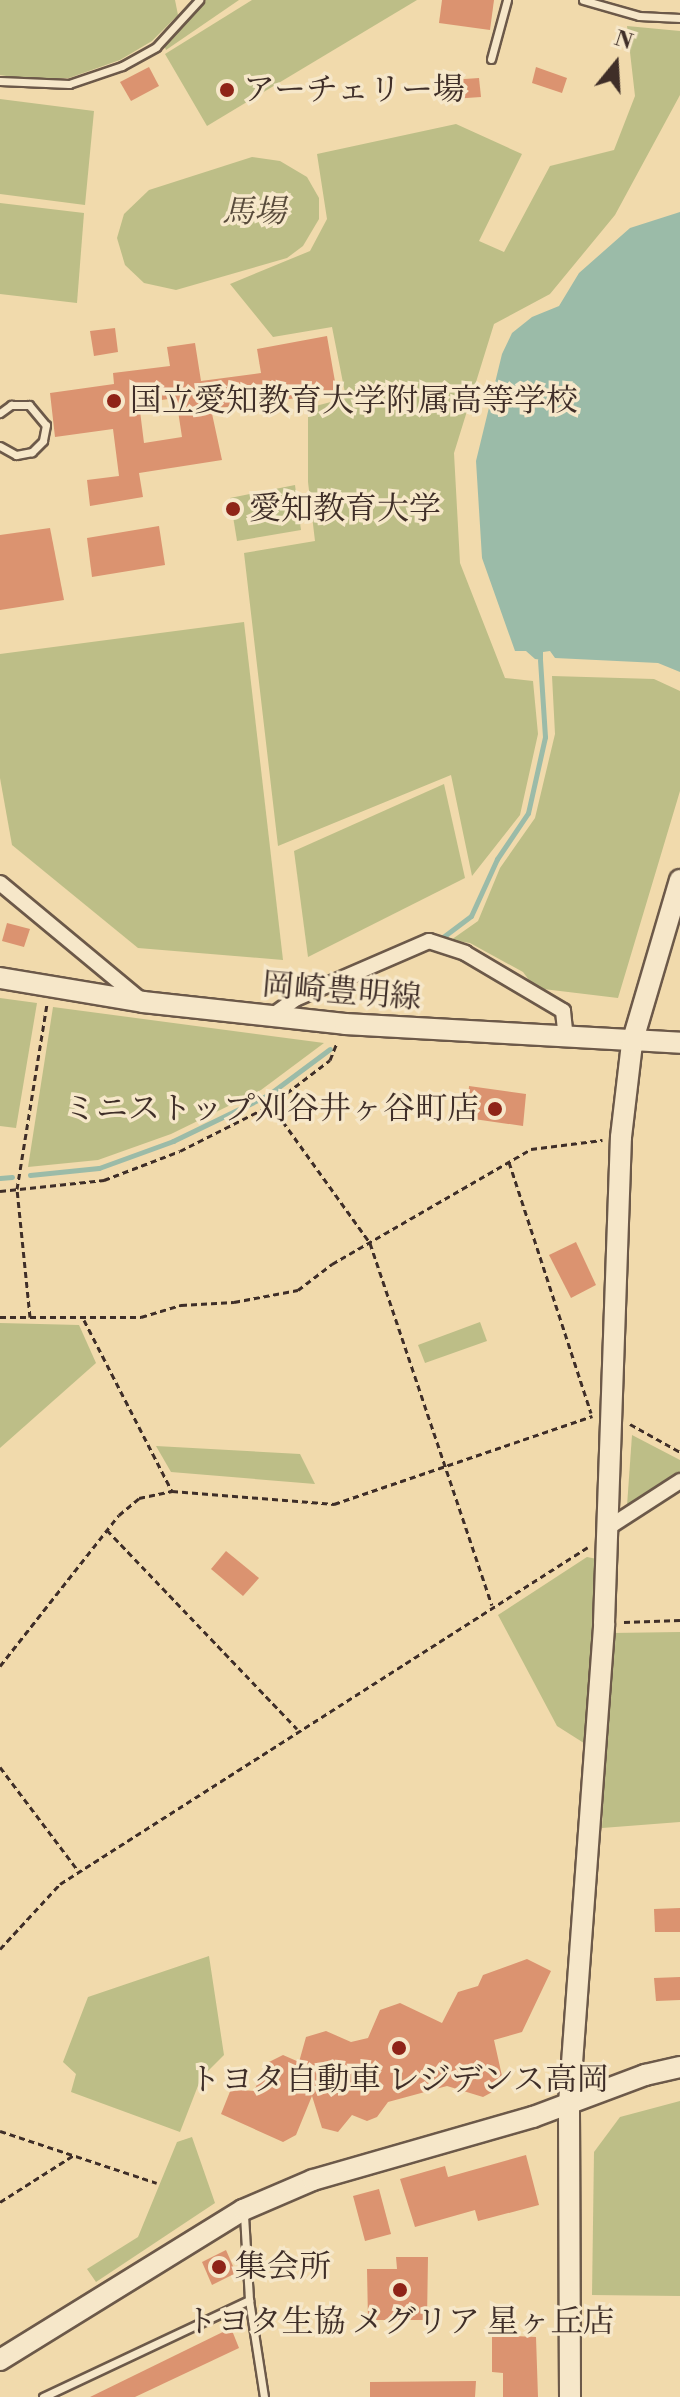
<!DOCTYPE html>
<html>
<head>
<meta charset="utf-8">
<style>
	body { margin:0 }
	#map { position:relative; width:680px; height:2397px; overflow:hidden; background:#f1daac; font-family:"Libre Bodoni","Noto Serif JP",serif }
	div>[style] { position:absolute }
	.green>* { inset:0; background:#bdbe87 }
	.water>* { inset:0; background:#9bbba8 }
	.stream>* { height:5px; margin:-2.5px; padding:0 2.5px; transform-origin:2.5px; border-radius:2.5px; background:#9bbba8 }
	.building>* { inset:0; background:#db9370 }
	.path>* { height:3px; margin-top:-1.5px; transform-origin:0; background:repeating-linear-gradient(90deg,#3f2e28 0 6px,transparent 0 10px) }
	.roads { filter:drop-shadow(2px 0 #6c5949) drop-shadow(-2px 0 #6c5949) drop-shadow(0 2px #6c5949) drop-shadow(0 -2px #6c5949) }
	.lane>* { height:7px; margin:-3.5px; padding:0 3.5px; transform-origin:3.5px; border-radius:3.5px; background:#f6e7c9 }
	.street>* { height:14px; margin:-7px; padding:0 7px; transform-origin:7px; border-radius:7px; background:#f6e7c9 }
	.secondary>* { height:20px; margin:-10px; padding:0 10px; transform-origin:10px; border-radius:10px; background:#f6e7c9 }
	.dots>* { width:22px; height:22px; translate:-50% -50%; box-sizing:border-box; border:4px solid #f6e7c9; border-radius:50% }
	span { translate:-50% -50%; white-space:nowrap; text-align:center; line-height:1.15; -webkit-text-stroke:7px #f6e7c9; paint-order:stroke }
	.poi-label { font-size:32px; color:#3f2e28 }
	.left { translate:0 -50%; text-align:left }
	.right { translate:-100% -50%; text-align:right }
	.park-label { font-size:32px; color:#584b3b; font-style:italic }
	.street-label { font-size:32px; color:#3f2e28 }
	.north { position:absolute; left:576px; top:24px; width:80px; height:80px; -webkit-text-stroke:6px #f6e7c9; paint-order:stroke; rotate:18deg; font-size:22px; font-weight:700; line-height:32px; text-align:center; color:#3f2e28 }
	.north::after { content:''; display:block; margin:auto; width:28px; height:36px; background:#3f2e28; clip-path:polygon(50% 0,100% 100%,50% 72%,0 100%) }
</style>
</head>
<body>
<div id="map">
	<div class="green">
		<div style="clip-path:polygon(0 0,175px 0,178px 15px,152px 41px,120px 60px,69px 78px,25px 79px,0 75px)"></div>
		<div style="clip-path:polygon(206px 0,239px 0,166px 50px,164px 45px)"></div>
		<div style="clip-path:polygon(252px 0,417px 0,207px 126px,165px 54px)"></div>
		<div style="clip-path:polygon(627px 26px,680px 31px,680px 95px,615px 215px,550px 294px,494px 324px,454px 453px,460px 563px,505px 678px,533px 681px,538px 734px,520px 815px,472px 876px,451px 775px,278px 846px,244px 553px,315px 541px,308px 482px,308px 408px,346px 398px,332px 327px,273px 337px,230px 284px,310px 251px,327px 219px,317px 154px,456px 124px,522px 154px,479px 241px,504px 252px,550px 166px,614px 150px,635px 96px)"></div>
		<div style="clip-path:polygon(0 99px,94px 111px,85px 205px,0 194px)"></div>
		<div style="clip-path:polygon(252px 157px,280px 161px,307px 177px,319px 198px,319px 219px,303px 246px,287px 258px,176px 290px,144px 283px,125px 265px,117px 238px,124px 214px,149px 190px)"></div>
		<div style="clip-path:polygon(0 203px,84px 213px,77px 303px,0 294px)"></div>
		<div style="clip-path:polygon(295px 485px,301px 530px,237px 541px,230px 498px)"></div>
		<div style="clip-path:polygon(244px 622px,283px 960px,138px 948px,12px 845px,0 778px,0 654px)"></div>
		<div style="clip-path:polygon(552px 676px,654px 679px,680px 691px,680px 791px,618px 998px,535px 988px,523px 972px,470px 943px,451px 940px,478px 921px,500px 868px,535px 818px,555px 734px)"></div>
		<div style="clip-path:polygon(444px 784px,465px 878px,308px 957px,294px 851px)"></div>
		<div style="clip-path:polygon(0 998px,37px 1003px,16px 1128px,0 1126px)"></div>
		<div style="clip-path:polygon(53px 1007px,324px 1043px,261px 1090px,171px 1134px,98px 1160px,28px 1167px)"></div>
		<div style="clip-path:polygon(480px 1322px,487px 1341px,425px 1363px,418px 1345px)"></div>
		<div style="clip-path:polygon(0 1323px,79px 1325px,96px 1363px,0 1448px)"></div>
		<div style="clip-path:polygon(632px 1435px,680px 1460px,680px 1473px,627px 1506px)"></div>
		<div style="clip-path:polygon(156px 1446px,300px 1454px,315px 1484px,171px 1472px)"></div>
		<div style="clip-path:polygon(587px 1557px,597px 1559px,587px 1745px,557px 1726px,498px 1615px)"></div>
		<div style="clip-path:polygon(680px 1632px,680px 1822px,602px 1828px,611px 1633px)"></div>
		<div style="clip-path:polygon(209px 1956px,224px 2055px,201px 2078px,180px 2132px,71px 2092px,76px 2074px,63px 2062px,88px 1997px)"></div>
		<div style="clip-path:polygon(680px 2101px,680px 2296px,592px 2295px,594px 2152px,620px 2117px)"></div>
		<div style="clip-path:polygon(192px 2137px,215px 2203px,96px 2282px,87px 2269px,138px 2237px,177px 2142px)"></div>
	</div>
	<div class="water">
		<div style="clip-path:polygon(680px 212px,680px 672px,658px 663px,555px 658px,550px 651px,543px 652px,543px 660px,535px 659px,526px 651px,515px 651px,482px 558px,476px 461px,502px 354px,512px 333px,532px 317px,559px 306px,579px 273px,630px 228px)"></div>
	</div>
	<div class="stream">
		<div style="left:439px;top:940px;width:40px;rotate:-37deg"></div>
		<div style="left:471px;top:916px;width:63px;rotate:-65.5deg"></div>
		<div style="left:497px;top:859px;width:55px;rotate:-56deg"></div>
		<div style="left:528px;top:813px;width:78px;rotate:-77.4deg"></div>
		<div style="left:545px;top:737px;width:77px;rotate:-93.7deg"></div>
		<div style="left:30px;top:1175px;width:69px;rotate:-5.8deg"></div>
		<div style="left:99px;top:1168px;width:79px;rotate:-20deg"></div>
		<div style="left:173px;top:1141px;width:106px;rotate:-25.8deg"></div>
		<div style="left:268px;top:1095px;width:77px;rotate:-36.6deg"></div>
		<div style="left:0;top:1178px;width:12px;rotate:-5deg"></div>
	</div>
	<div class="building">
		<div style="clip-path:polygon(442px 0,494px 0,490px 30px,439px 23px)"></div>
		<div style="clip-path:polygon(149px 67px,159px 86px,131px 101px,120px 82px)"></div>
		<div style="clip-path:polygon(536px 67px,567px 78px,562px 93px,532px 83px)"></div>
		<div style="clip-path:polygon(479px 78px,481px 97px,452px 99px,450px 80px)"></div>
		<div style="clip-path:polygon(115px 328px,118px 352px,94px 356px,90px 331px)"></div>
		<div style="clip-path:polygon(evenodd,327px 336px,337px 393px,211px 409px,222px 460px,139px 473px,143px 497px,90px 506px,87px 480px,119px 476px,113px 429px,55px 437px,50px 393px,114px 384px,113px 373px,170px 366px,167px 347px,195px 343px,201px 381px,261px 373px,257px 349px,327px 336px,176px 398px,182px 437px,144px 443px,139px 403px,176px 398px)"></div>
		<div style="clip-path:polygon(159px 526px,165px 565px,92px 577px,87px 538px)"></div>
		<div style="clip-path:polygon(50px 528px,64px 600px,0 610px,0 535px)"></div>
		<div style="clip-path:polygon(7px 923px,30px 929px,24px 947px,2px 941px)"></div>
		<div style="clip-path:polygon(469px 1086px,526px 1094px,523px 1126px,467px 1118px)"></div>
		<div style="clip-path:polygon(576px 1242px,596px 1285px,571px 1298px,549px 1255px)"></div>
		<div style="clip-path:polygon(226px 1551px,259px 1578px,243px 1596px,211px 1569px)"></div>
		<div style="clip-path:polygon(680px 1908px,680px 1932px,655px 1932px,654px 1909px)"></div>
		<div style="clip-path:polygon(527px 1959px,551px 1971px,522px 2032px,494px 2040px,502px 2076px,496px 2090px,483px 2097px,447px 2086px,388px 2102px,377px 2117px,367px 2121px,352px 2115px,338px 2132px,322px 2128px,312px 2096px,296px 2135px,283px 2142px,221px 2114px,231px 2089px,254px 2091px,267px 2063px,283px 2055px,299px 2062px,306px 2037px,326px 2031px,351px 2042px,368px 2038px,380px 2010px,400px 2003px,442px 2023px,458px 1992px,478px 1986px,483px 1975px)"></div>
		<div style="clip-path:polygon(680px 1977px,680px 2000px,656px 2001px,654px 1978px)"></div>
		<div style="clip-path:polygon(526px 2155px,539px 2205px,478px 2221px,475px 2210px,415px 2227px,400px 2179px,445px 2166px,448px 2177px)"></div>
		<div style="clip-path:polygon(379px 2189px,391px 2234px,365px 2241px,353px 2196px)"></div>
		<div style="clip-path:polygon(226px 2250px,236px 2273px,212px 2285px,202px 2262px)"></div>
		<div style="clip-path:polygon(396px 2257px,428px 2257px,427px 2320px,368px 2320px,367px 2269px,397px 2269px)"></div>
		<div style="clip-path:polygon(231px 2328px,239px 2348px,135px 2397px,90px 2397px)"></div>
		<div style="clip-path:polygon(492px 2335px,536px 2337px,538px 2397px,503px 2397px,503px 2373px,492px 2372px)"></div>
		<div style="clip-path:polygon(476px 2381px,475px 2397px,370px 2397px,370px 2382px)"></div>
	</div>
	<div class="path">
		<div style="left:271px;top:1105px;width:170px;rotate:54.3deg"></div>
		<div style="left:370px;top:1243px;width:382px;rotate:71.4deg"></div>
		<div style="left:509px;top:1162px;width:264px;rotate:71.9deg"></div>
		<div style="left:0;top:1191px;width:105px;rotate:-6deg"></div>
		<div style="left:104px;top:1180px;width:81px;rotate:-20.9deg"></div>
		<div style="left:180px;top:1151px;width:102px;rotate:-26.8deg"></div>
		<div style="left:271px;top:1105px;width:74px;rotate:-37.3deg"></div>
		<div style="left:330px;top:1060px;width:18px;rotate:-68deg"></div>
		<div style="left:0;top:1317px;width:141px"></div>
		<div style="left:141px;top:1317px;width:42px;rotate:-16.7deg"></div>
		<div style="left:181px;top:1305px;width:53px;rotate:-3.2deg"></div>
		<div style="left:234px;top:1302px;width:65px;rotate:-10.6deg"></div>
		<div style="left:298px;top:1290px;width:43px;rotate:-37.4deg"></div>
		<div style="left:332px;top:1264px;width:230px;rotate:-30deg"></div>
		<div style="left:531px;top:1149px;width:72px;rotate:-7.2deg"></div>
		<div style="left:30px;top:1317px;width:129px;rotate:-95.8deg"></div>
		<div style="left:17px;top:1189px;width:187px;rotate:-80.8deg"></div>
		<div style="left:84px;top:1320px;width:192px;rotate:62.8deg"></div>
		<div style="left:630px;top:1424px;width:57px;rotate:29.2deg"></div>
		<div style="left:107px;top:1530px;width:275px;rotate:46.3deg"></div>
		<div style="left:624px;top:1622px;width:56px;rotate:-2deg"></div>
		<div style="left:0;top:1666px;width:192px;rotate:-51.8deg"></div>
		<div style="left:119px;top:1515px;width:26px;rotate:-40deg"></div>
		<div style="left:139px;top:1498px;width:34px;rotate:-12deg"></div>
		<div style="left:172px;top:1491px;width:163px;rotate:4.6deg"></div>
		<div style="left:334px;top:1504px;width:273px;rotate:-18.8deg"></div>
		<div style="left:0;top:1767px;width:131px;rotate:53deg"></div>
		<div style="left:0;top:1949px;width:88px;rotate:-47.3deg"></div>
		<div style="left:60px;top:1884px;width:626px;rotate:-32.55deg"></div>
		<div style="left:0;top:2131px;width:165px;rotate:18.3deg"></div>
		<div style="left:0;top:2202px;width:88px;rotate:-32.4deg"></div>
	</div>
	<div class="roads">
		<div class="lane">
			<div style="left:583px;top:0;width:58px;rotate:15.9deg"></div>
			<div style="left:639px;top:16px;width:41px;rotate:2.8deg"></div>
			<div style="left:491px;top:59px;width:61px;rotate:-74.8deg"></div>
			<div style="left:0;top:81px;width:69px;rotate:2.5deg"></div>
			<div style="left:69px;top:84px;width:56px;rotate:-18.8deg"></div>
			<div style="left:122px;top:66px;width:39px;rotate:-29deg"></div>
			<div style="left:156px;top:47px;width:64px;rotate:-47.5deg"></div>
			<div style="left:0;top:413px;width:14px;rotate:-36deg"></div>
			<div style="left:11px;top:405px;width:18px"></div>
			<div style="left:29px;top:405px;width:26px;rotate:50deg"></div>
			<div style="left:46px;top:425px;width:16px;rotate:101deg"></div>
			<div style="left:43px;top:441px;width:16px;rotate:135deg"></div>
			<div style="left:32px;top:452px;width:16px;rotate:169deg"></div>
			<div style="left:16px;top:455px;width:18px;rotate:-151deg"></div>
			<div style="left:244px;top:2215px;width:85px;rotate:86.6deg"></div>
			<div style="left:43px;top:2397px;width:228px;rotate:-25.2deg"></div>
			<div style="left:249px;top:2300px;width:98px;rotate:81.2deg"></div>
		</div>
		<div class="street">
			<div style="left:0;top:883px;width:183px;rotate:39.7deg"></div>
			<div style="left:272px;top:1016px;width:29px;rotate:-36deg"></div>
			<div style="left:295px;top:999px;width:146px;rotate:-23.4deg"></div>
			<div style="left:429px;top:941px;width:38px;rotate:18deg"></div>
			<div style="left:465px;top:953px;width:114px;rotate:30.6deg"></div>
			<div style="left:563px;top:1011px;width:28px;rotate:84deg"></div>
			<div style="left:609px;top:1527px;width:85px;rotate:-32.9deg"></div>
		</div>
		<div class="secondary">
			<div style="left:0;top:978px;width:145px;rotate:9.5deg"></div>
			<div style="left:143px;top:1002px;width:203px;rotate:6.2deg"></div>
			<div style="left:345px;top:1024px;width:336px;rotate:3.2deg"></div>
			<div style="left:0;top:2360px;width:286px;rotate:-31.7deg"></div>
			<div style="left:243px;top:2210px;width:76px;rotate:-23.2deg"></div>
			<div style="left:313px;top:2180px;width:229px;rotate:-16deg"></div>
			<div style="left:533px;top:2117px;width:120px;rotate:-20.6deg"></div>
			<div style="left:645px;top:2075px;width:36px;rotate:-13deg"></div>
			<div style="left:570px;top:2397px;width:293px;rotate:-90.2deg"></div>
			<div style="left:569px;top:2104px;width:482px;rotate:-85.8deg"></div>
			<div style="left:604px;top:1623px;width:486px;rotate:-88deg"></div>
			<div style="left:621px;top:1137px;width:95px;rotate:-83.3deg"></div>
			<div style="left:632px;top:1043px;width:170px;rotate:-73.6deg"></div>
		</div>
	</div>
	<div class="dots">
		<div style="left:227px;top:90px;background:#8f2418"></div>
		<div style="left:114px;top:401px;background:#8f2418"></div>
		<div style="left:233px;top:509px;background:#8f2418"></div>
		<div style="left:495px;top:1109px;background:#8f2418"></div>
		<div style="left:399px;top:2048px;background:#8f2418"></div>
		<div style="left:219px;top:2267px;background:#8f2418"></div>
		<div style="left:400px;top:2290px;background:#8f2418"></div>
	</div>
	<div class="poi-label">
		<span class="left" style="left:243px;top:90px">アーチェリー場</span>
		<span class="left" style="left:130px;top:401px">国立愛知教育大学附属高等学校</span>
		<span class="left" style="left:249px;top:509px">愛知教育大学</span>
		<span class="right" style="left:479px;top:1109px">ミニストップ刈谷井ヶ谷町店</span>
		<span style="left:399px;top:2080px">トヨタ自動車 レジデンス高岡</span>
		<span class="left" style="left:235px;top:2267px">集会所</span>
		<span style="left:400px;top:2322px">トヨタ生協 メグリア 星ヶ丘店</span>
	</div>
	<div class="park-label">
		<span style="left:254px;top:212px">馬場</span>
	</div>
	<div class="street-label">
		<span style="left:342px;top:992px;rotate:5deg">岡崎豊明線</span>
	</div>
	<div class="north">N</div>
</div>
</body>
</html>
